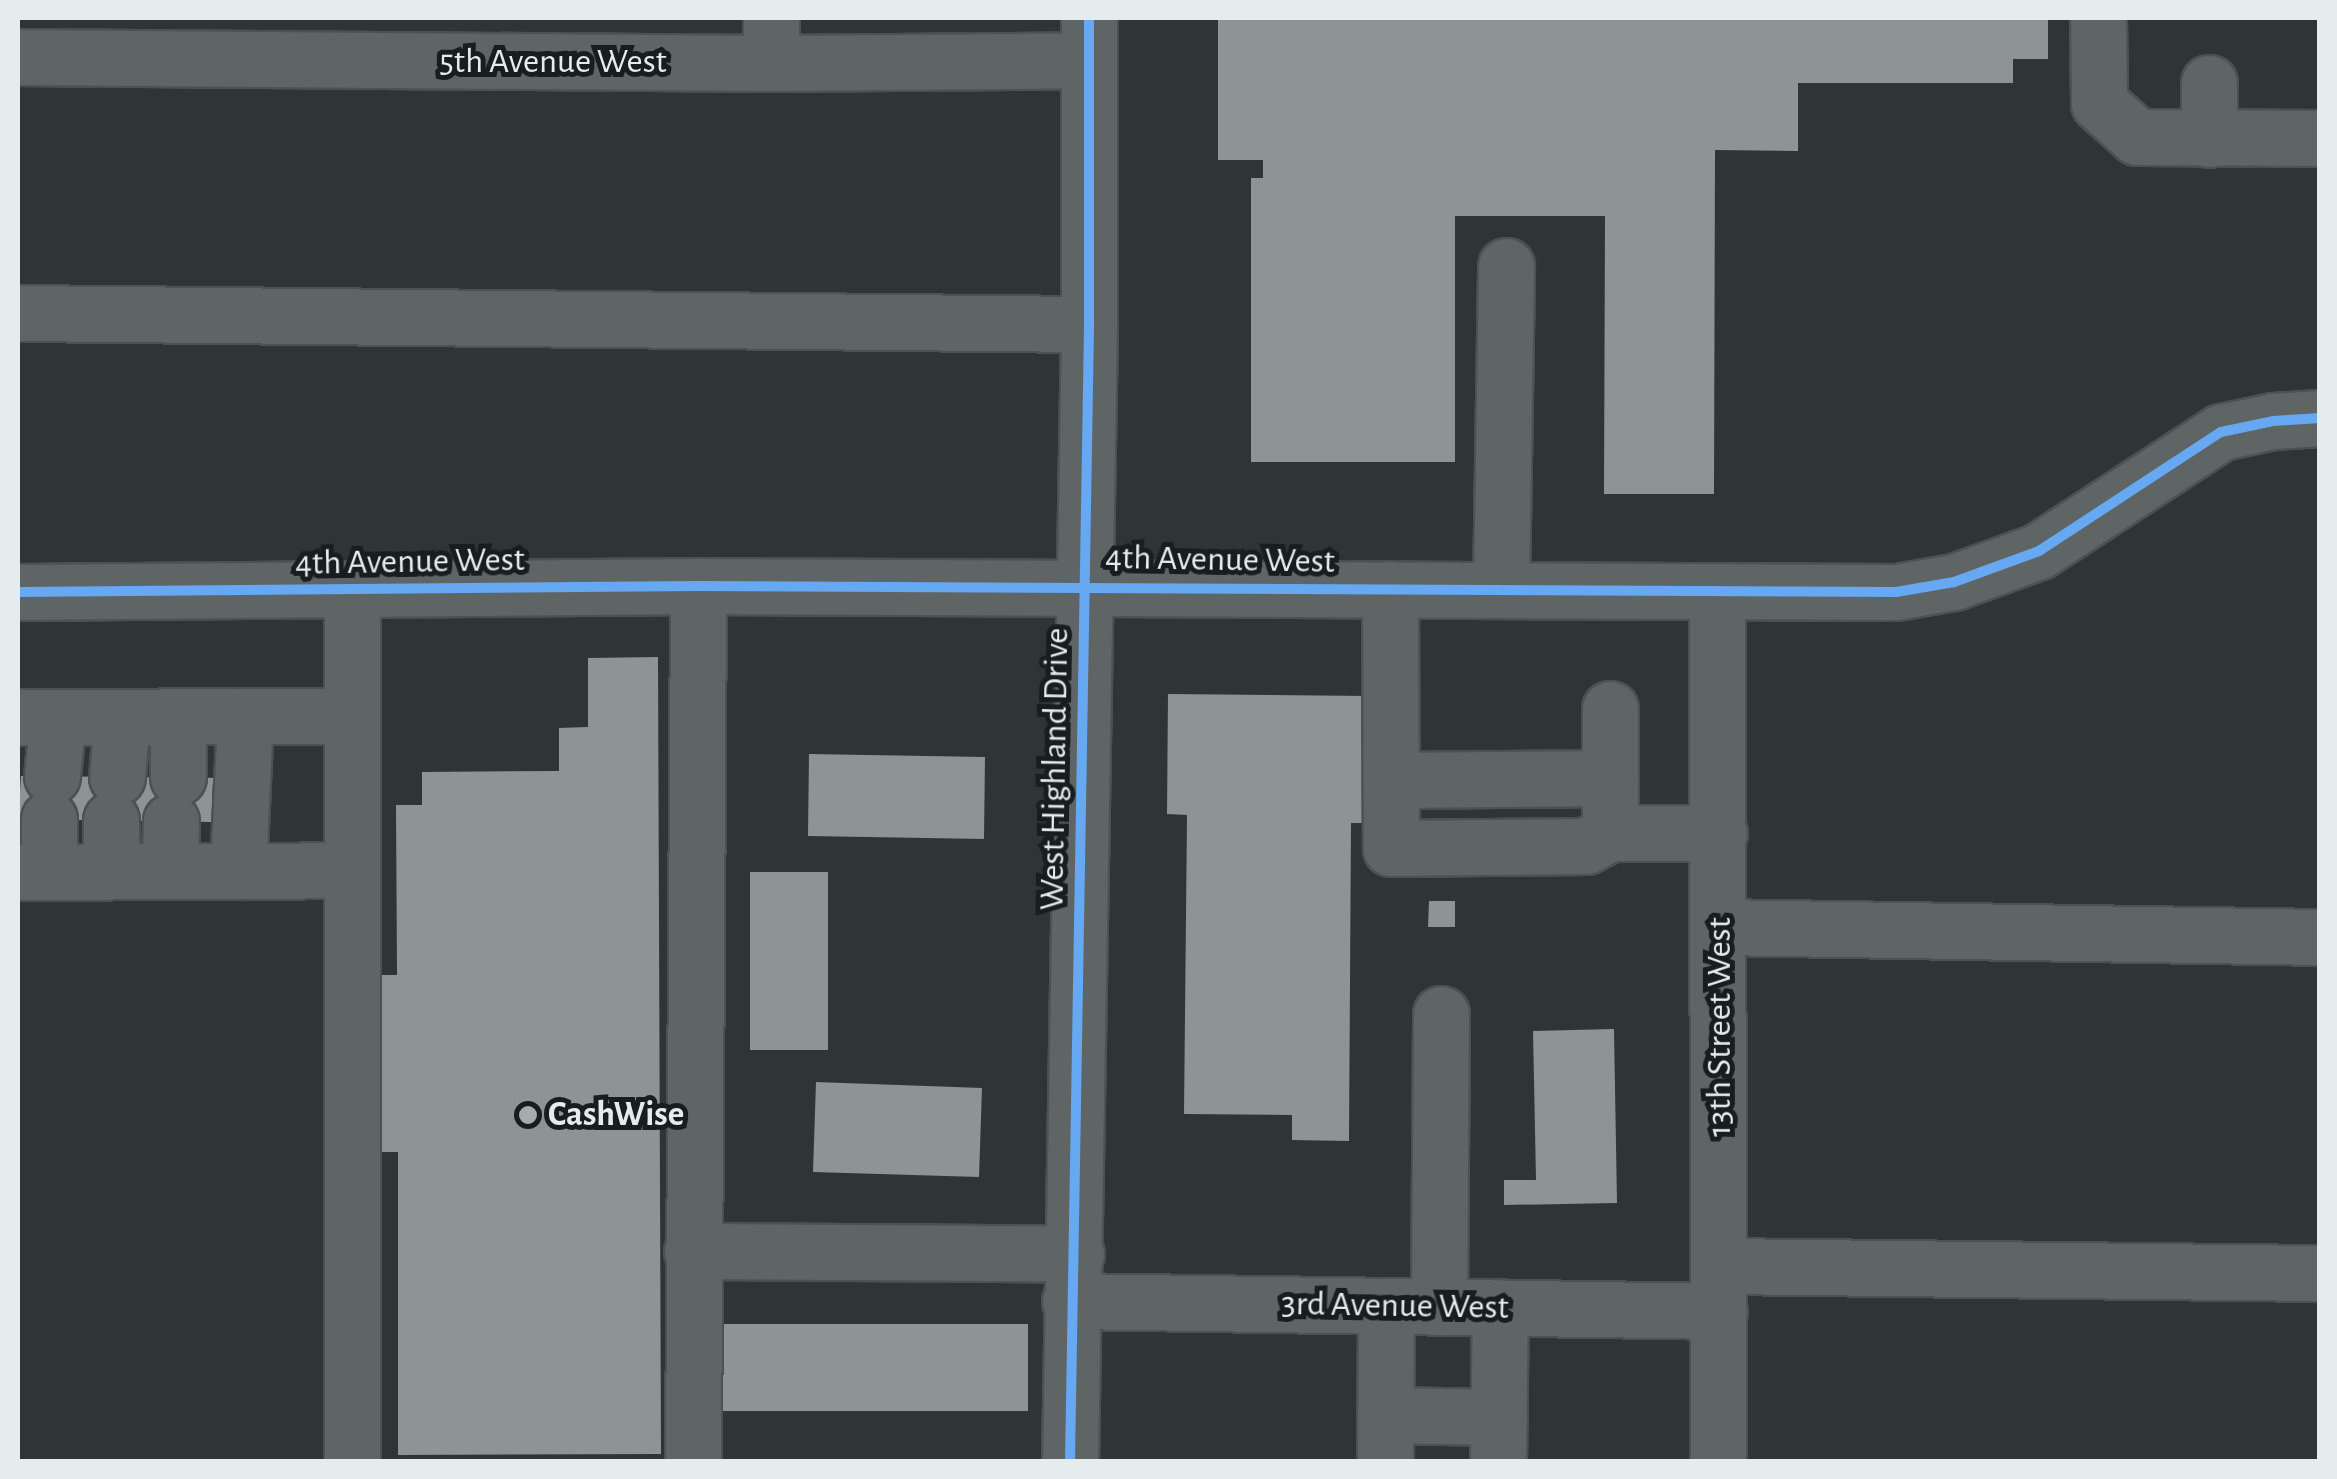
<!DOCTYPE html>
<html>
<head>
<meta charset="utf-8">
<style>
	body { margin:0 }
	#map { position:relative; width:2337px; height:1479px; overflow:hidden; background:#2e3536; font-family:"Alegreya Sans",sans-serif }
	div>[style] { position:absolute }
	.building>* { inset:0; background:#8e9495 }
	.roads { filter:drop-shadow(2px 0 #4c5253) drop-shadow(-2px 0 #4c5253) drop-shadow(0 2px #4c5253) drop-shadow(0 -2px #4c5253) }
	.minor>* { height:55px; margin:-27.5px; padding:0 27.5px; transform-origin:27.5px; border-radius:27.5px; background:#5f6565 }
	.cycleway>* { height:10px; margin:-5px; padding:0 5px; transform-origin:5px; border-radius:5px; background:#66a8f1 }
	.dots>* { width:28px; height:28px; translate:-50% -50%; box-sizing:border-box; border:5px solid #181e1f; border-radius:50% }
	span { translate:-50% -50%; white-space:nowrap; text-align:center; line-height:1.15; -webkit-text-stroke:10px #181e1f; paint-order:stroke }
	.street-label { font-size:35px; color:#e4eced }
	.poi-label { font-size:35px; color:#e4eced; font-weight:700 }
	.left { translate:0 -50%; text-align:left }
	.frame { position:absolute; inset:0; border:20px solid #e4eced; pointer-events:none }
</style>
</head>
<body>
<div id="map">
	<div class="building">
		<div style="clip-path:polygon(1218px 18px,2048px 18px,2048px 59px,2013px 59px,2013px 83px,1798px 83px,1798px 151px,1715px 150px,1714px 494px,1604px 494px,1605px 216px,1455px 216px,1455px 462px,1251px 462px,1251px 178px,1263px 178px,1263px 160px,1218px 160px)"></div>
		<div style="clip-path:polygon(658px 657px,661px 1454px,398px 1455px,398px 1152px,378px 1152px,377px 975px,397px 975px,396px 805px,422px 805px,422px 772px,559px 771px,559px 728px,588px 727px,588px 658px)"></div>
		<div style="clip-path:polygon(1168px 694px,1369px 696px,1368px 823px,1351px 823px,1349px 1141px,1292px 1140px,1292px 1115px,1184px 1114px,1187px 815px,1167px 814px)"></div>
		<div style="clip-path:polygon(809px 754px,985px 757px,984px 839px,808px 836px)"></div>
		<div style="clip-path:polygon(21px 776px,233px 778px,211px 822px,18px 819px)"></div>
		<div style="clip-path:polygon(750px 872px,828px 872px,828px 1050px,750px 1050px)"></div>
		<div style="clip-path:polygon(1429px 901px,1455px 901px,1455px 927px,1428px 927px)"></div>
		<div style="clip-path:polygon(1614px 1029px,1617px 1203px,1504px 1205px,1504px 1180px,1536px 1180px,1533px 1031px)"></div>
		<div style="clip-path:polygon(816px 1082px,982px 1088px,979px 1177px,813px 1172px)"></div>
		<div style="clip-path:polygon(720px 1324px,1028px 1324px,1028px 1411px,720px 1411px)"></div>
	</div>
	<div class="roads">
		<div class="minor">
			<div style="left:771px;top:18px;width:45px;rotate:90deg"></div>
			<div style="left:2098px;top:18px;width:85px;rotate:89.3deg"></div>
			<div style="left:2099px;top:103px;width:51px;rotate:41.8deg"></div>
			<div style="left:2137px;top:137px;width:183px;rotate:0.3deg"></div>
			<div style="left:18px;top:57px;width:753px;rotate:0.46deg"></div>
			<div style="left:771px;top:63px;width:318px;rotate:-0.5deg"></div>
			<div style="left:2209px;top:83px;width:56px;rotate:90deg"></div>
			<div style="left:18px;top:313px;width:1071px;rotate:0.59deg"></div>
			<div style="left:1390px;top:589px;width:259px;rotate:89.8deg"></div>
			<div style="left:1391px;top:848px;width:195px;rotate:-0.6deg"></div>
			<div style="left:1586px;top:846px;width:27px;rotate:-28deg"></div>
			<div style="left:1501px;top:590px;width:324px;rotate:-89.1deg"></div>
			<div style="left:18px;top:592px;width:680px;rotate:-0.51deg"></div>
			<div style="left:698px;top:586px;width:1198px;rotate:0.29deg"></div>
			<div style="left:1896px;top:592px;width:59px;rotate:-9.8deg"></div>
			<div style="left:1954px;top:582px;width:90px;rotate:-20deg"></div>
			<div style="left:2039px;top:551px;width:217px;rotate:-33.2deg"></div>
			<div style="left:2221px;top:432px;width:53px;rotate:-11.9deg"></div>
			<div style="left:2273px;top:421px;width:47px;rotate:-3.7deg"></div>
			<div style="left:1717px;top:593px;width:869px;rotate:89.93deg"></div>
			<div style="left:1610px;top:709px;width:124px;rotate:90deg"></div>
			<div style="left:1610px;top:833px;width:109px"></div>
			<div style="left:18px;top:717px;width:334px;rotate:-0.2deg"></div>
			<div style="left:178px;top:717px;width:60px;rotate:90deg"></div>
			<div style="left:52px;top:776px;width:59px;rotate:-84.2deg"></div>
			<div style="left:117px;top:777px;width:60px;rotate:-85.2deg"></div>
			<div style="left:1391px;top:780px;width:219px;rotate:-0.5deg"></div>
			<div style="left:111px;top:820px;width:51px;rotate:90deg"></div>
			<div style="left:170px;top:871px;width:50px;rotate:-88.9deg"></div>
			<div style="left:238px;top:871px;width:155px;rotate:-87.4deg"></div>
			<div style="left:18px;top:872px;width:334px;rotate:-0.3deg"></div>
			<div style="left:49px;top:872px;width:53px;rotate:-90deg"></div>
			<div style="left:1719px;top:927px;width:601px;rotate:0.95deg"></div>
			<div style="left:692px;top:1251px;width:384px;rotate:0.4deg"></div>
			<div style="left:1720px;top:1266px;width:600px;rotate:0.67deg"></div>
			<div style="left:1070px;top:1301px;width:649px;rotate:0.88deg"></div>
			<div style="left:1439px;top:1306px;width:292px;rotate:-89.6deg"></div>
			<div style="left:1385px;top:1415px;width:114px;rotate:1deg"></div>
			<div style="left:352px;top:1462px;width:872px;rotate:-90deg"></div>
			<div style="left:693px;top:1462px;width:876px;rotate:-89.67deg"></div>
			<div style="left:1070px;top:1462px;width:1138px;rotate:-89.04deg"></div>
			<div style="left:1089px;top:324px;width:306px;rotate:-90deg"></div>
			<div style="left:1385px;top:1462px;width:156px;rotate:-89.6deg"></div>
			<div style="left:1498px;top:1462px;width:155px;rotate:-89.3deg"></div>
		</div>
	</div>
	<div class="cycleway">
		<div style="left:18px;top:592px;width:680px;rotate:-0.51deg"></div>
		<div style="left:698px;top:586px;width:1198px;rotate:0.29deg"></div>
		<div style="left:1896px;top:592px;width:59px;rotate:-9.8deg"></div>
		<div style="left:1954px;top:582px;width:90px;rotate:-20deg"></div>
		<div style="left:2039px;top:551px;width:217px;rotate:-33.2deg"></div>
		<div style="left:2221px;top:432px;width:53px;rotate:-11.9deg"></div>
		<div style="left:2273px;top:421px;width:47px;rotate:-3.7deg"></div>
		<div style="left:1070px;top:1462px;width:1138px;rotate:-89.04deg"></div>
		<div style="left:1089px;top:324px;width:306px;rotate:-90deg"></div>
	</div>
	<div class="dots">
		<div style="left:528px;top:1115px;background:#a4acad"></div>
	</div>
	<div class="street-label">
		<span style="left:553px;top:62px">5th Avenue West</span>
		<span style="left:1220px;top:560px;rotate:1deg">4th Avenue West</span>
		<span style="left:410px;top:562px;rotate:-1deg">4th Avenue West</span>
		<span style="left:1055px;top:769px;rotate:-89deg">West Highland Drive</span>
		<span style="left:1720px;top:1027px;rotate:-90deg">13th Street West</span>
		<span style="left:1395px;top:1306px;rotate:1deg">3rd Avenue West</span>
	</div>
	<div class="poi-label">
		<span class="left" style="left:548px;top:1115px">CashWise</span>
	</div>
	<div class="frame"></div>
</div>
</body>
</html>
